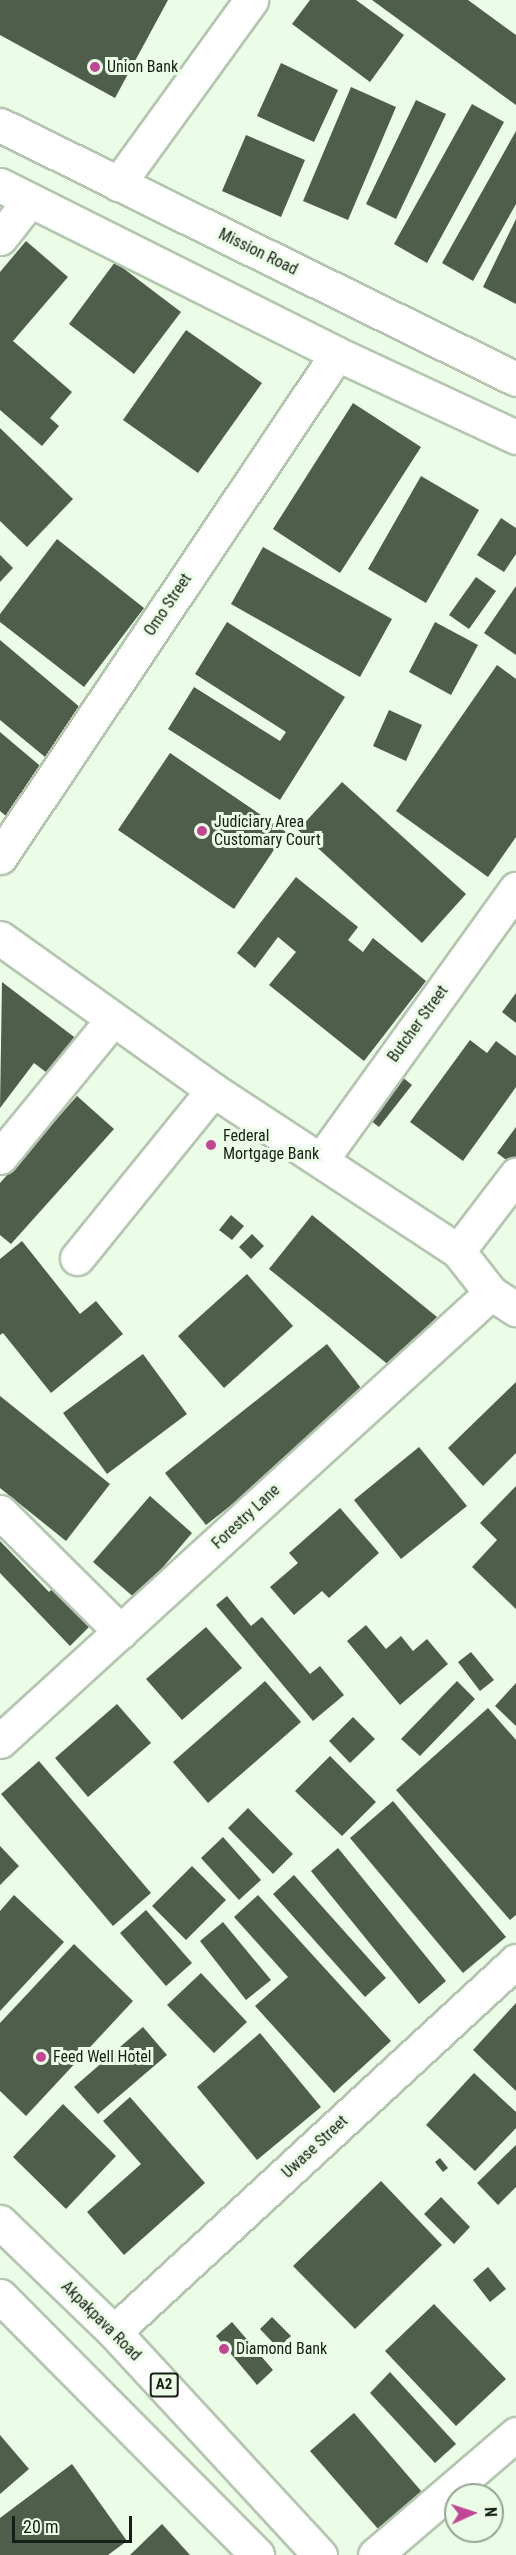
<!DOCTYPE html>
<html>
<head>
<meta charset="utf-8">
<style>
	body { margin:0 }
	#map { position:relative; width:516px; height:2555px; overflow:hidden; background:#ebfde6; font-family:"Roboto Condensed",sans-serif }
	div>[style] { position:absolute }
	.building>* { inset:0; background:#4e5e4b }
	.roads { filter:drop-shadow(2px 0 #b4c6b0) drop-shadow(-2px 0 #b4c6b0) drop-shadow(0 2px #b4c6b0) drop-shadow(0 -2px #b4c6b0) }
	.minor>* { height:33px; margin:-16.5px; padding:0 16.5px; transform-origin:16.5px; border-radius:16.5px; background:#fff }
	.highway>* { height:33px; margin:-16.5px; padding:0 16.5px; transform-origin:16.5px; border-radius:16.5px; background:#fff }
	.dots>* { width:16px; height:16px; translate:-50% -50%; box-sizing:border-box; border:3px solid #ebfde6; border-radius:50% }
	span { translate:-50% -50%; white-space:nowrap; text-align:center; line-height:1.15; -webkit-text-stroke:6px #ebfde6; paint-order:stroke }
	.shield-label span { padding:2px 4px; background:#ebfde6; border:2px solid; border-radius:4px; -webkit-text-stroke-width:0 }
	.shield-label { font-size:15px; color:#171e16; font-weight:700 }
	.poi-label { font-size:16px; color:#171e16 }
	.left { translate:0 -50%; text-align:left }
	.street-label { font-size:16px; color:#171e16 }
	.north { position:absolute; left:444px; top:2483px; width:60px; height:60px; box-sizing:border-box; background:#ebfde6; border:2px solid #96a493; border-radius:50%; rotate:87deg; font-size:16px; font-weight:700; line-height:24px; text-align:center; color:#171e16 }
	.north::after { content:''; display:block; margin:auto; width:21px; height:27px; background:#c34695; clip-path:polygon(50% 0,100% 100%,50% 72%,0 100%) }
	.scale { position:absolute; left:12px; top:2516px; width:120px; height:27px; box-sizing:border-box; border:3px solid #171e16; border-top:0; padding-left:8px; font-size:18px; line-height:21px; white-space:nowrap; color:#171e16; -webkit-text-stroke:4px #ebfde6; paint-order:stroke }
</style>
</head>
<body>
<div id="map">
	<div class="building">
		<div style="clip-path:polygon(0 0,168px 0,115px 98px,0 35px)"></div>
		<div style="clip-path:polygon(310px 0,356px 0,404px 35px,370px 82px,292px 24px)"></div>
		<div style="clip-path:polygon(372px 0,468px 0,516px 35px,516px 105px)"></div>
		<div style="clip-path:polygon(281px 63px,338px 90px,314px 142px,257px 116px)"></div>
		<div style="clip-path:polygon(351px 87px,396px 107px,348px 220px,303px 201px)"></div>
		<div style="clip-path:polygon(416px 100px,446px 114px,396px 219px,366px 204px)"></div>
		<div style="clip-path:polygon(472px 104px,504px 122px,427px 263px,394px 244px)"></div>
		<div style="clip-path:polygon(516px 131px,516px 204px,473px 281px,442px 263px)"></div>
		<div style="clip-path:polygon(246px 135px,305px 160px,281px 217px,222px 191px)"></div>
		<div style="clip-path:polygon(516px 219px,516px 304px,483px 287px)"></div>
		<div style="clip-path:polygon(26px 241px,68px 277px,13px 341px,72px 392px,50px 418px,59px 426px,42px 446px,0 410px,0 272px)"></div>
		<div style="clip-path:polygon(115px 262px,181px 312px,134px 374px,69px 324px)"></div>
		<div style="clip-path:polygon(186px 330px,262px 383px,198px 473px,123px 420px)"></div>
		<div style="clip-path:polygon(353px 403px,421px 447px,340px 573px,273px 529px)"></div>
		<div style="clip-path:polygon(0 428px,73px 499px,27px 547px,0 521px)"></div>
		<div style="clip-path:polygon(421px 476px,479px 510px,426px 603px,368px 569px)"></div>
		<div style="clip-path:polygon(501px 518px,516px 528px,516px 554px,504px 572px,477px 555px)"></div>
		<div style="clip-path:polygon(57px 539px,144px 608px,84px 687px,0 622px,0 614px)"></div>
		<div style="clip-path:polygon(263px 547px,392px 619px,360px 677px,231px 604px)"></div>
		<div style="clip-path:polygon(0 555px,13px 568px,0 582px)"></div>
		<div style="clip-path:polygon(476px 577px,496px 591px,469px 629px,449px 615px)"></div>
		<div style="clip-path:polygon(516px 586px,516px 655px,484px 633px)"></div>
		<div style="clip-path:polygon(227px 622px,345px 697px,280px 800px,168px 729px,194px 687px,280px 741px,286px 732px,195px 674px)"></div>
		<div style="clip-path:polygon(435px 622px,478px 645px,451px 695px,409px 672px)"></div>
		<div style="clip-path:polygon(0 640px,88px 714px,50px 761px,0 720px)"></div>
		<div style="clip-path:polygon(497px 665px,516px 679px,516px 837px,488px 877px,396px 811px)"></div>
		<div style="clip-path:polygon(389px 710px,422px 725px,406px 761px,373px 746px)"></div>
		<div style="clip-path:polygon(0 732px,45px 770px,7px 817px,0 811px)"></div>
		<div style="clip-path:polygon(170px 753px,286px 832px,234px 909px,118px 830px)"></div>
		<div style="clip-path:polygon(342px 782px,466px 894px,422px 943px,298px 830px)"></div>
		<div style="clip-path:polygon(296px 877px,358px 927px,348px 940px,363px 952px,373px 938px,426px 981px,364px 1061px,269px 985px,296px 952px,278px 937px,255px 968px,237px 953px)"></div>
		<div style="clip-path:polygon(2px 982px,82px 1043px,55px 1079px,34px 1063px,0 1108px)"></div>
		<div style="clip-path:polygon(516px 993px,516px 1023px,502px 1012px)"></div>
		<div style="clip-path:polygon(470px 1040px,487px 1053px,496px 1041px,516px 1056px,516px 1087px,463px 1161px,410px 1122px)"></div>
		<div style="clip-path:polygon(395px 1071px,412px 1085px,379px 1127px,362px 1114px)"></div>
		<div style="clip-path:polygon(77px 1096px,114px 1129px,11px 1244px,0 1235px,0 1183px)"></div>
		<div style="clip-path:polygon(516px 1127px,516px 1162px,513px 1165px,497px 1153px)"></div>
		<div style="clip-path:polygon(231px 1215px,244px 1226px,232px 1240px,219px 1230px)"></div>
		<div style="clip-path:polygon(312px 1215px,437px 1317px,395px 1370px,269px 1269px)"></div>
		<div style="clip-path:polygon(252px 1234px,264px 1246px,251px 1259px,239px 1247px)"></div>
		<div style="clip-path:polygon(22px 1241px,80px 1314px,96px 1301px,123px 1334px,51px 1393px,3px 1333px,0 1335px,0 1259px)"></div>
		<div style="clip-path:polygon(247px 1274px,293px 1326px,224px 1388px,178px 1336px)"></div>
		<div style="clip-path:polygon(327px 1344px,368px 1397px,206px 1525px,165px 1473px)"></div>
		<div style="clip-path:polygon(143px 1354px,187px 1414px,107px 1474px,63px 1413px)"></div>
		<div style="clip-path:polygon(516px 1382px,516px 1453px,483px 1486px,448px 1448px)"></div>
		<div style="clip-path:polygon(0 1396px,110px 1484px,66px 1541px,0 1488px)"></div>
		<div style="clip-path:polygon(419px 1447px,467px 1506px,401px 1559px,354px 1500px)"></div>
		<div style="clip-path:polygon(516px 1486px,516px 1609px,472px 1567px,497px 1540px,480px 1523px)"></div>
		<div style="clip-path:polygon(150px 1496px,192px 1533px,136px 1599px,93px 1562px)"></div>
		<div style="clip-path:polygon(340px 1508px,379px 1553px,329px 1598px,322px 1591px,294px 1615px,270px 1587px,298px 1563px,289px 1553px)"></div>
		<div style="clip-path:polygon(0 1541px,49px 1592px,59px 1582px,96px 1620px,70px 1646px,0 1573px)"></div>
		<div style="clip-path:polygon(227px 1596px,251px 1626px,262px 1617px,310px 1674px,320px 1666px,344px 1695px,313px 1721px,216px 1605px)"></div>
		<div style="clip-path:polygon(366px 1625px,386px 1649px,401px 1636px,413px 1651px,427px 1639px,448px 1664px,400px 1705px,347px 1641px)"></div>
		<div style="clip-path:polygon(206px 1627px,242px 1668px,182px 1720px,146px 1679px)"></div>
		<div style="clip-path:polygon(471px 1652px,494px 1680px,480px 1691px,458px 1662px)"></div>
		<div style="clip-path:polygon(265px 1681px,301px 1722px,208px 1803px,173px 1762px)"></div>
		<div style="clip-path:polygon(457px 1681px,475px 1699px,420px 1756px,401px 1739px)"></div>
		<div style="clip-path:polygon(516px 1683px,516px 1726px,495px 1706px)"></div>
		<div style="clip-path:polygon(117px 1704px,151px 1743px,88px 1797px,55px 1758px)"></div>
		<div style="clip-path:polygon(488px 1708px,516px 1740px,516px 1915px,510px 1920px,396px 1790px)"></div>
		<div style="clip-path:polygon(353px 1717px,375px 1739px,350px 1763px,329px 1741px)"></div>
		<div style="clip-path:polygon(330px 1756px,376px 1802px,342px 1836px,295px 1791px)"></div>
		<div style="clip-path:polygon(39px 1761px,151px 1893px,113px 1926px,1px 1794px)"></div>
		<div style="clip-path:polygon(393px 1801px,506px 1937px,463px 1973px,350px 1838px)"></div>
		<div style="clip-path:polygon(248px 1808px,293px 1854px,273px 1874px,228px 1828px)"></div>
		<div style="clip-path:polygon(223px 1837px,261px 1880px,239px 1900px,201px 1858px)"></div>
		<div style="clip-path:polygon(0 1846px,19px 1866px,0 1885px)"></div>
		<div style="clip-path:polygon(338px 1848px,446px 1981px,419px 2004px,311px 1871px)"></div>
		<div style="clip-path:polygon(192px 1866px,226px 1900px,186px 1940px,152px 1906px)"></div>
		<div style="clip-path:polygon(294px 1875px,386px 1978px,365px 1997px,273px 1894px)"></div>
		<div style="clip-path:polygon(14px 1895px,64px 1942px,0 2011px,0 1911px)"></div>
		<div style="clip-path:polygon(258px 1895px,391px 2041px,334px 2093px,255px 2006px,288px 1977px,234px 1917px)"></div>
		<div style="clip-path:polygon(146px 1910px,192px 1963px,166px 1986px,120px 1933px)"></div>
		<div style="clip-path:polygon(223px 1922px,271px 1980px,246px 2000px,200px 1941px)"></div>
		<div style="clip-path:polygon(74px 1944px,133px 2001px,26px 2116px,0 2091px,0 2023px)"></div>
		<div style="clip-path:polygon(201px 1973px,247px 2022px,214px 2053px,167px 2005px)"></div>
		<div style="clip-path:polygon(516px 2003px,516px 2091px,473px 2050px)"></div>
		<div style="clip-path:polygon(143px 2027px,167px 2055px,98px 2114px,74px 2087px)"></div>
		<div style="clip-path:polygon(260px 2033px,321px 2107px,257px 2160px,197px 2087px)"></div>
		<div style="clip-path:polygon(474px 2073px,516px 2112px,516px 2128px,475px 2171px,426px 2125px)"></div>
		<div style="clip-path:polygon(130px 2097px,205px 2183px,124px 2255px,87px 2212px,141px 2164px,103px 2121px)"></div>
		<div style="clip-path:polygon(63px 2104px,116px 2156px,66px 2209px,13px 2157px)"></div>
		<div style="clip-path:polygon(516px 2145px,516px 2187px,498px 2205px,477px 2183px)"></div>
		<div style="clip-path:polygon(440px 2158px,448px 2168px,443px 2172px,435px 2162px)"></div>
		<div style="clip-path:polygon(381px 2181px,442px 2245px,355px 2329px,293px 2266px)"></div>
		<div style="clip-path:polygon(441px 2197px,470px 2227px,454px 2244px,424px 2214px)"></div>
		<div style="clip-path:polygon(488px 2267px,506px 2289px,490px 2302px,473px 2280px)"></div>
		<div style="clip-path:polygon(434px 2304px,506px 2379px,456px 2426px,385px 2351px)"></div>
		<div style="clip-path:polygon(272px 2317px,291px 2336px,278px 2348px,260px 2329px)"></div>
		<div style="clip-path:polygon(232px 2322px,273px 2370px,257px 2385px,216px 2336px)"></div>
		<div style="clip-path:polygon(390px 2372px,456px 2444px,435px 2463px,370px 2393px)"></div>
		<div style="clip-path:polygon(354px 2413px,422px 2492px,379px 2530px,310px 2451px)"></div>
		<div style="clip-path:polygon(0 2435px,29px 2469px,0 2494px)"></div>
		<div style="clip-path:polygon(72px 2464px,127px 2541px,108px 2555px,0 2555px,0 2518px)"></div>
		<div style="clip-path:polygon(162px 2524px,190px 2555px,130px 2555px)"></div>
	</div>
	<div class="roads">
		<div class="minor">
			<div style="left:0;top:125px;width:575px;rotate:26.21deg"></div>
			<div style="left:118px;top:184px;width:227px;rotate:-54.1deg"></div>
			<div style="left:0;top:185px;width:377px;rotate:26.6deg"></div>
			<div style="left:337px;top:354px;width:197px;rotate:24.9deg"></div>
			<div style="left:0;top:238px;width:48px;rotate:-51.7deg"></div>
			<div style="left:0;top:857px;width:605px;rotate:-56.18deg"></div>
			<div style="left:0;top:938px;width:262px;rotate:35.5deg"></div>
			<div style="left:213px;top:1090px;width:293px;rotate:33.3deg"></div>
			<div style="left:458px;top:1251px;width:53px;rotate:51.8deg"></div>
			<div style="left:491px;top:1293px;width:30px;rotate:33deg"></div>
			<div style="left:0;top:1157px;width:178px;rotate:-50.7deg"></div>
			<div style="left:321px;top:1160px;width:334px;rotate:-54.3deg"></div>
			<div style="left:458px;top:1251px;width:96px;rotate:-52.7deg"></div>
			<div style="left:77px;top:1258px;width:216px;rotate:-51deg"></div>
			<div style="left:0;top:1512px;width:170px;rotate:44.8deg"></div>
			<div style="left:0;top:1741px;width:665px;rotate:-42.38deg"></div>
			<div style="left:114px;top:2332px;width:547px;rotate:-42.7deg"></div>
			<div style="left:375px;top:2555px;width:186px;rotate:-40.6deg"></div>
		</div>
		<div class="highway">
			<div style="left:0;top:2222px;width:158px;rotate:44deg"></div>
			<div style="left:114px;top:2332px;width:304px;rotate:47.3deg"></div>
			<div style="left:0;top:2296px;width:365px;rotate:45.2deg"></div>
		</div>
	</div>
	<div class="dots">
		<div style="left:95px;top:67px;background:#c34695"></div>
		<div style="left:202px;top:831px;background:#c34695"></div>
		<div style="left:211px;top:1145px;background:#c34695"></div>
		<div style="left:41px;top:2057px;background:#c34695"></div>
		<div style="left:224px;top:2349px;background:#c34695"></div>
	</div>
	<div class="shield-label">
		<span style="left:164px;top:2385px">A2</span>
	</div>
	<div class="poi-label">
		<span class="left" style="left:107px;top:67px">Union Bank</span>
		<span class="left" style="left:214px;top:831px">Judiciary Area<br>Customary Court</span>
		<span class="left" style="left:223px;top:1145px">Federal<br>Mortgage Bank</span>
		<span class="left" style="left:53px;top:2057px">Feed Well Hotel</span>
		<span class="left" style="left:236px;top:2349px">Diamond Bank</span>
	</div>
	<div class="street-label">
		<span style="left:258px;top:252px;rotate:26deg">Mission Road</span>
		<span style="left:168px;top:605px;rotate:-56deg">Omo Street</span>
		<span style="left:418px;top:1024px;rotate:-54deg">Butcher Street</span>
		<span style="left:246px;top:1517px;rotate:-43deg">Forestry Lane</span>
		<span style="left:315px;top:2147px;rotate:-43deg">Uwase Street</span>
		<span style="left:101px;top:2321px;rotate:45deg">Akpakpava Road</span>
	</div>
	<div class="north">N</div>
	<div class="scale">20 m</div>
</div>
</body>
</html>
